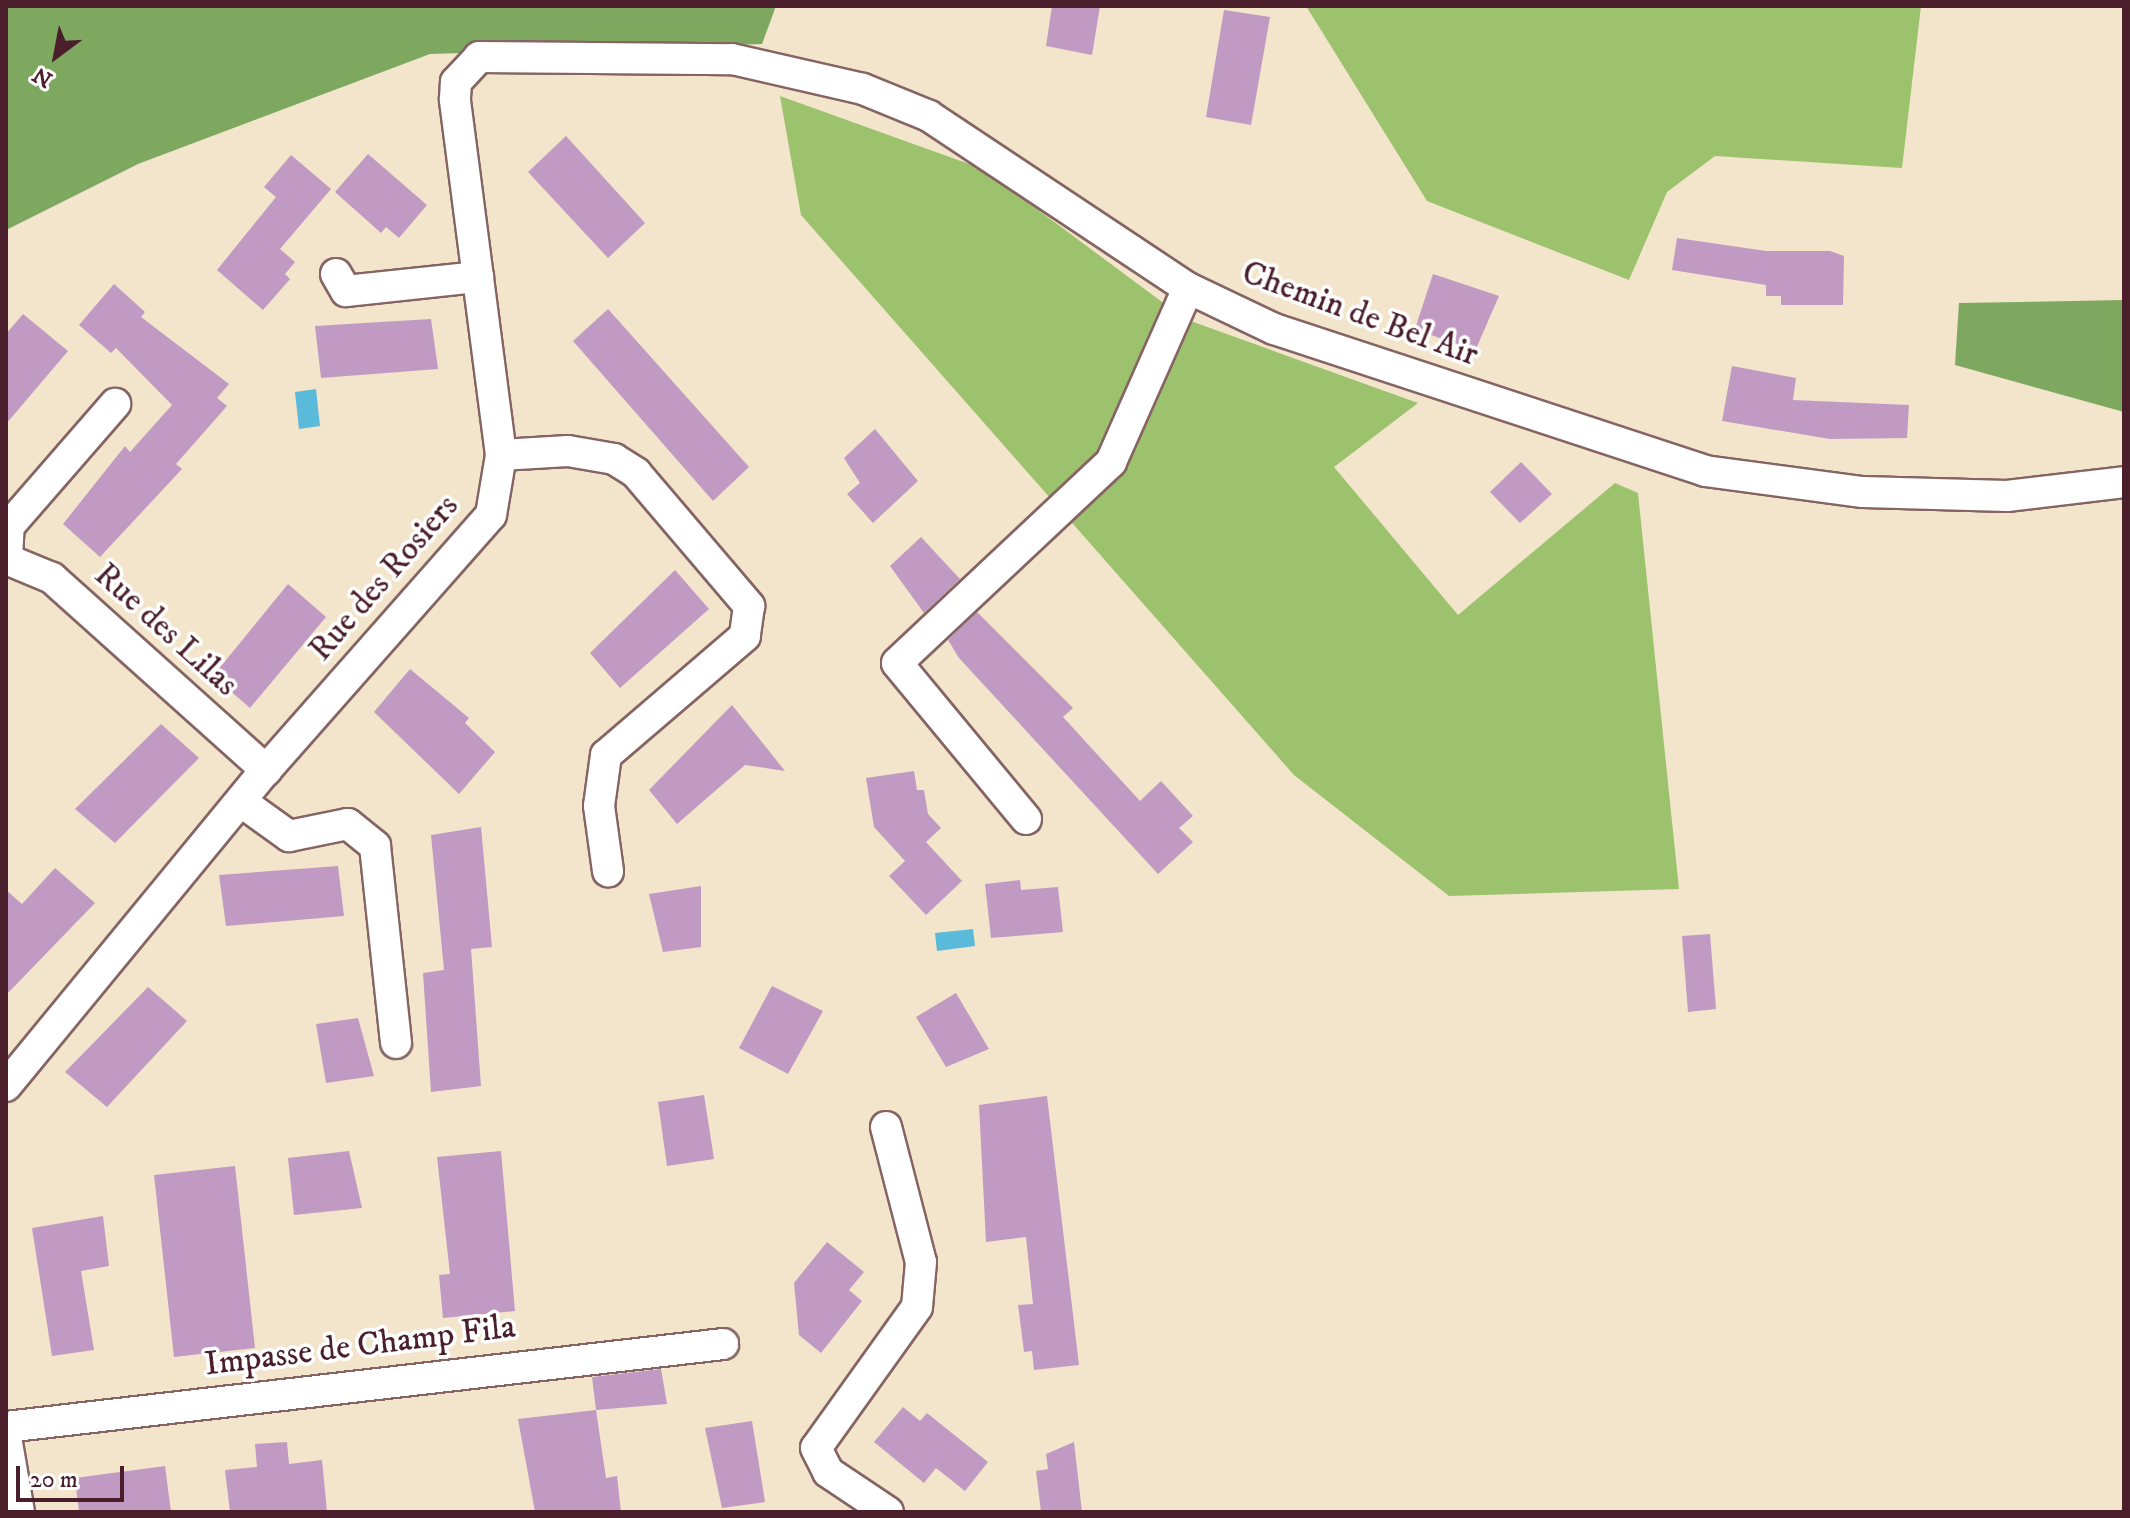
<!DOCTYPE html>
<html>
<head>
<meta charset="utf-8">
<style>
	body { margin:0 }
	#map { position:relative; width:2130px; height:1518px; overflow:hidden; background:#f2e5cb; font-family:"IM FELL DW Pica",serif }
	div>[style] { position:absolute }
	.green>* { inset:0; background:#9dc26d }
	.forest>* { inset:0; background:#7ea860 }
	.water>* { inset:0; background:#5bb9d9 }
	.building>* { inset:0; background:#c09ac2 }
	.roads { filter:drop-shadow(2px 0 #856463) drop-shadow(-2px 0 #856463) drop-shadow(0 2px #856463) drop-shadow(0 -2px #856463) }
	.minor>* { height:30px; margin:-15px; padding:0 15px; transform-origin:15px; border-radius:15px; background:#fff }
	span { translate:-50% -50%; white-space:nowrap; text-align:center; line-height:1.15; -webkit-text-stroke:7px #fff; paint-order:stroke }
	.street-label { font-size:34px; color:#4a1f2b }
	.frame { position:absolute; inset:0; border:8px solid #4a1f2b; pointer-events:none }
	.north { position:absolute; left:16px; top:16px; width:80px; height:80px; -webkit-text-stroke:6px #fff; paint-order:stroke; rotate:212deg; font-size:22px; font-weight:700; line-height:32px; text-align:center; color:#4a1f2b }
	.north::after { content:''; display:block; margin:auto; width:28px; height:36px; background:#4a1f2b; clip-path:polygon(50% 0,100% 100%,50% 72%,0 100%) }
	.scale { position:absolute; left:16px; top:1466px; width:108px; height:36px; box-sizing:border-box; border:4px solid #4a1f2b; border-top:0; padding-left:10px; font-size:24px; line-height:28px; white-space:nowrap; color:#4a1f2b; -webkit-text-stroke:6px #fff; paint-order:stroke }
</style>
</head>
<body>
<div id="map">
	<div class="green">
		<div style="clip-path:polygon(1306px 6px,1921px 6px,1902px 168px,1715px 156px,1667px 192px,1629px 280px,1427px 201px)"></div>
		<div style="clip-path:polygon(780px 96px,983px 169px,1185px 319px,1418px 403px,1334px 467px,1458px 615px,1615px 483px,1638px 493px,1679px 889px,1449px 896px,1294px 775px,801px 215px)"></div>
	</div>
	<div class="forest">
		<div style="clip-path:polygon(6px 6px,776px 6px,762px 44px,430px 54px,138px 164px,6px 230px)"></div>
		<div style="clip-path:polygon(2124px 300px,2124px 412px,1955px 365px,1959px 303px)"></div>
	</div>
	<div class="water">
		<div style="clip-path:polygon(316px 389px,320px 426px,299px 429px,295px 392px)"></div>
		<div style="clip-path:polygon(973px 929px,975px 946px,937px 951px,935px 933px)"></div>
	</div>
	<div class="building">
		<div style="clip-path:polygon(1052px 6px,1100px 6px,1092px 55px,1046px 46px)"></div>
		<div style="clip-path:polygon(1224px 10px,1270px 17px,1251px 125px,1206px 117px)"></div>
		<div style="clip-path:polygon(566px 136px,645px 223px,608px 258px,528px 172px)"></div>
		<div style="clip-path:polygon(368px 154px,427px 205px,399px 238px,386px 227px,381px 233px,335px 192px)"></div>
		<div style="clip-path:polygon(291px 155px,331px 189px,280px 249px,295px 262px,285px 274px,290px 279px,263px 310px,217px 270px,276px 197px,264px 187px)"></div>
		<div style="clip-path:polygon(1677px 238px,1766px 251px,1830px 251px,1844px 256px,1843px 305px,1781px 305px,1781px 296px,1766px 296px,1766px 285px,1672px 270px)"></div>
		<div style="clip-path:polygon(1433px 274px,1499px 296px,1475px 351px,1415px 329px)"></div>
		<div style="clip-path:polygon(114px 284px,145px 312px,141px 317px,229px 384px,217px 398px,227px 406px,176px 464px,182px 469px,100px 557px,63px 524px,125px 446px,130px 452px,172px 405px,116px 348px,111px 353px,79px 325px)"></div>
		<div style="clip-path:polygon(608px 309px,749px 467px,713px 501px,573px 341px)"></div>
		<div style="clip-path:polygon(23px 314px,68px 351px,6px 424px,6px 334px)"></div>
		<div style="clip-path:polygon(431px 319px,438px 369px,321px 378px,315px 326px)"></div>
		<div style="clip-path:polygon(1732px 366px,1796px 378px,1793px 400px,1909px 405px,1907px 438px,1830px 439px,1722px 421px)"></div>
		<div style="clip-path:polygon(875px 429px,918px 481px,873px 523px,847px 494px,860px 483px,844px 458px)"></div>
		<div style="clip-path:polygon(1521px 462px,1552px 494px,1520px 523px,1490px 492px)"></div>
		<div style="clip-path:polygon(921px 537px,960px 579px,924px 613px,890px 566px)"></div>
		<div style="clip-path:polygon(675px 570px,709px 609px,620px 688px,590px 653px)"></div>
		<div style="clip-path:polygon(288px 584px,326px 617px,250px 708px,213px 676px)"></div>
		<div style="clip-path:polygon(977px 612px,1073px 708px,1063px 717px,1140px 801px,1161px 781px,1193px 816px,1179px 828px,1193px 842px,1158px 874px,959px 658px,948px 640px)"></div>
		<div style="clip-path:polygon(410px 669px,469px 718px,465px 723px,495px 752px,459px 794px,374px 712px)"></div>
		<div style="clip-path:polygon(732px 705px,785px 771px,745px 765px,677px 824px,649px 790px)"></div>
		<div style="clip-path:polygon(161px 724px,199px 758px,115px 843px,75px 809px)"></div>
		<div style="clip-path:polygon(914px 771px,917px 790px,924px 790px,928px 814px,941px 828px,926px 842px,962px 881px,926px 915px,889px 876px,905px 861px,874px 827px,866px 778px)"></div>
		<div style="clip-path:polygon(481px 827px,492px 947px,471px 949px,481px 1086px,431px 1092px,423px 973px,444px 970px,431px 835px)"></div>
		<div style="clip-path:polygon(338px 866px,344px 916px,226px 926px,219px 875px)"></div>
		<div style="clip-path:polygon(55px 868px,95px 903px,6px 995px,6px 890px,22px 904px)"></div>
		<div style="clip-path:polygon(1020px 880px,1021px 890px,1058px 887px,1063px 932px,991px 938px,985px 884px)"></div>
		<div style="clip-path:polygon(701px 886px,701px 947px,663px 952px,649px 894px)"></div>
		<div style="clip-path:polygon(1710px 934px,1716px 1009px,1688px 1012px,1682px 936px)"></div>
		<div style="clip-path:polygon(772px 986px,823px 1011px,788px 1074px,739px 1048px)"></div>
		<div style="clip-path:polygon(148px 987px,187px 1021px,107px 1107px,65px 1072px)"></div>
		<div style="clip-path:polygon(956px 993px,989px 1049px,946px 1067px,916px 1017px)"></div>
		<div style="clip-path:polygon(358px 1018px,374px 1076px,326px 1083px,316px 1024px)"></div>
		<div style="clip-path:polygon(704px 1095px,714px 1159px,667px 1166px,658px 1102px)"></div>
		<div style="clip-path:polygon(1047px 1096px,1079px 1365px,1034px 1370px,1032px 1351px,1024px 1352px,1018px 1305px,1033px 1304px,1026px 1237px,986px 1242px,979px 1105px)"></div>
		<div style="clip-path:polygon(349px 1151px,362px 1208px,294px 1215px,288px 1158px)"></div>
		<div style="clip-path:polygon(501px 1151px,515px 1311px,443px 1318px,439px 1275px,450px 1274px,437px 1157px)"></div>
		<div style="clip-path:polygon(235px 1166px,255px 1348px,174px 1357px,154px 1175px)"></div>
		<div style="clip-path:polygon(103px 1216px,109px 1266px,81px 1271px,94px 1350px,52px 1356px,32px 1228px)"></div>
		<div style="clip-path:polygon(827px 1242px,864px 1272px,849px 1290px,862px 1301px,821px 1353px,799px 1335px,794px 1283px)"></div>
		<div style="clip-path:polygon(661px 1369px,667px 1404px,596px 1410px,592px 1377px)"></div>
		<div style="clip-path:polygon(903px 1407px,920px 1421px,927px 1413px,988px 1462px,965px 1491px,936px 1468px,924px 1483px,874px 1442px)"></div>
		<div style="clip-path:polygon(596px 1410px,606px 1478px,617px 1476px,621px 1512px,535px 1512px,518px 1419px)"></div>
		<div style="clip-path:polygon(752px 1421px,765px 1502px,722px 1508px,705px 1428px)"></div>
		<div style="clip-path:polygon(287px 1442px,289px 1464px,322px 1460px,327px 1512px,230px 1512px,225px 1470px,257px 1467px,255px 1444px)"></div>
		<div style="clip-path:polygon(1074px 1442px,1082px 1512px,1041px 1512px,1036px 1471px,1048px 1469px,1046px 1454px)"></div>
		<div style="clip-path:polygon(165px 1466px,171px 1512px,79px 1512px,75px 1478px)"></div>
	</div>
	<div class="roads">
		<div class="minor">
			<div style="left:336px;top:274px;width:20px;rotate:60deg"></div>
			<div style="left:346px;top:291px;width:133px;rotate:-6.1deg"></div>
			<div style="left:501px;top:455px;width:67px;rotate:-3.4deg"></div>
			<div style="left:568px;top:451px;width:47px;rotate:9.9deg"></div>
			<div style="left:614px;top:459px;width:26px;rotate:32deg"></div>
			<div style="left:636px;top:473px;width:175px;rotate:49.6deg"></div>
			<div style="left:749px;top:606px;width:30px;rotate:98deg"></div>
			<div style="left:745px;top:636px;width:183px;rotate:139.4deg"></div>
			<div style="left:606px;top:755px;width:51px;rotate:97.8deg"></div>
			<div style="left:599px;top:806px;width:66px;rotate:82.1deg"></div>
			<div style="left:6px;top:559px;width:50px;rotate:22.4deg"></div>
			<div style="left:52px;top:578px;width:288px;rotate:41.9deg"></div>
			<div style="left:7px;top:559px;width:33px;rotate:-87deg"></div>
			<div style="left:9px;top:526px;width:162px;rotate:-49deg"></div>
			<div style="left:243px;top:803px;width:57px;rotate:35.7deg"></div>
			<div style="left:289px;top:836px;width:60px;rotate:-11.5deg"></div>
			<div style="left:348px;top:824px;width:35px;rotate:39deg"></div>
			<div style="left:375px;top:846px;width:198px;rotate:83.9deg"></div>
			<div style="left:1026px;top:819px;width:202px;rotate:-129.6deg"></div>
			<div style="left:897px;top:663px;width:294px;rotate:-43.2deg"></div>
			<div style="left:1111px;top:462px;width:190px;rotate:-66.1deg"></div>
			<div style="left:6px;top:1086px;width:409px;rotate:-50.6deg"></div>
			<div style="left:266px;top:770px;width:340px;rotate:-48.6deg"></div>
			<div style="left:491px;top:515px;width:61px;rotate:-80.5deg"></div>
			<div style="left:501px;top:455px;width:359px;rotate:-97.4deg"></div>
			<div style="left:455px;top:99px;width:17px;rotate:-87deg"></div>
			<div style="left:456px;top:82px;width:34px;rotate:-47deg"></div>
			<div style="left:479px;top:57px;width:253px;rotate:0.5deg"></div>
			<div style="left:732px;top:59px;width:134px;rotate:12.9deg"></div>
			<div style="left:863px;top:89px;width:71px;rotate:22.2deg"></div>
			<div style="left:929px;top:116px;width:311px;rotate:33.6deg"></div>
			<div style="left:1188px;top:288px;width:95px;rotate:25.5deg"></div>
			<div style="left:1274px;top:329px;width:454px;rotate:18.2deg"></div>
			<div style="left:1705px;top:471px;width:159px;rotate:7.6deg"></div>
			<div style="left:1863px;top:492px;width:144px;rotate:1.6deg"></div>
			<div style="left:2007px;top:496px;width:118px;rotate:-6.8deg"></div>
			<div style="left:886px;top:1127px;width:139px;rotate:75.5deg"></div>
			<div style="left:921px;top:1262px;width:45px;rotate:95.1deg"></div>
			<div style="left:917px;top:1307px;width:173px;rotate:125.6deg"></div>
			<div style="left:816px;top:1448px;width:27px;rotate:63deg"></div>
			<div style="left:828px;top:1472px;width:72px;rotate:33.7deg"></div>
			<div style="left:6px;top:1427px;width:722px;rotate:-6.6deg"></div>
			<div style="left:6px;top:1437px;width:76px;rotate:80.2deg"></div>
		</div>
	</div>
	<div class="street-label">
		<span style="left:1360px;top:314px;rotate:20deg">Chemin de Bel Air</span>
		<span style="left:384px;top:578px;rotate:-49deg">Rue des Rosiers</span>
		<span style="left:166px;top:630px;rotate:42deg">Rue des Lilas</span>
		<span style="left:360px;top:1346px;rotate:-7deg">Impasse de Champ Fila</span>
	</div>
	<div class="frame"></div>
	<div class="north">N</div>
	<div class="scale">20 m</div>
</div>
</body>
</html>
